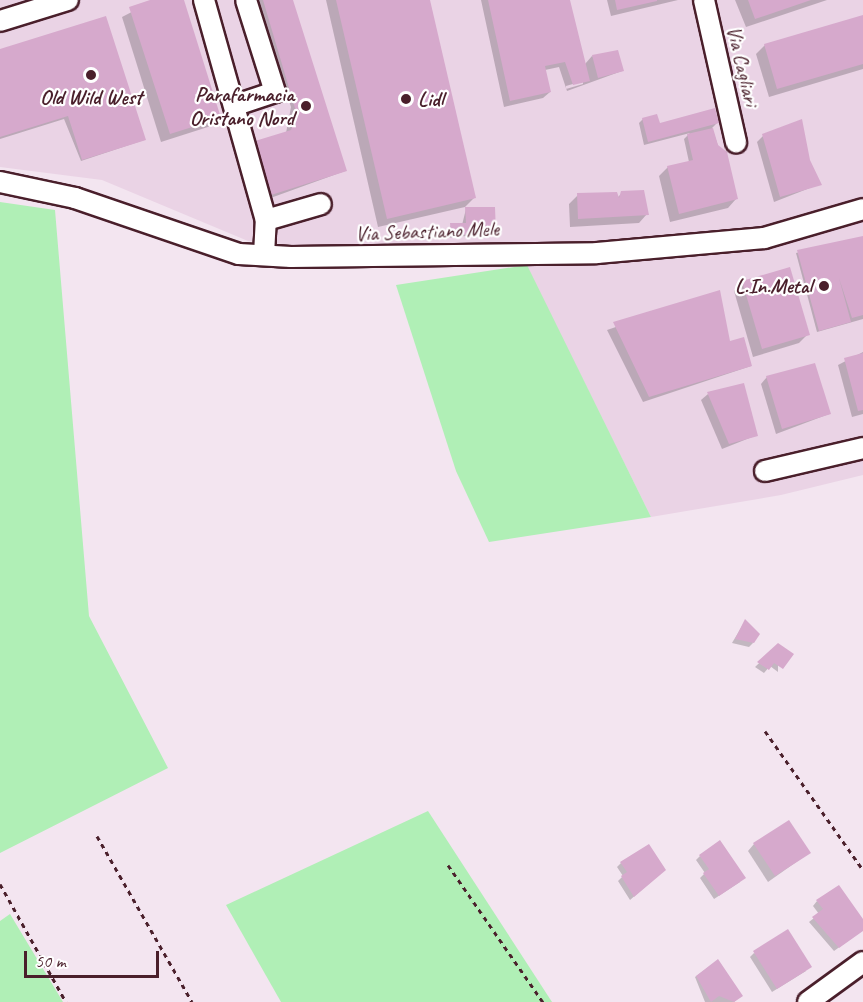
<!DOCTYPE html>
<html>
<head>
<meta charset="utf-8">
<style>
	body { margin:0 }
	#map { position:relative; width:863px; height:1002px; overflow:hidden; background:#f3e5f0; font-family:Caveat,sans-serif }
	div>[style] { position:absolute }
	.built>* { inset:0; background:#ead3e5 }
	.green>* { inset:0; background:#b0efb6 }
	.shadow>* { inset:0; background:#0003 }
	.building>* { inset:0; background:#d6a9cc }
	.path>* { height:3px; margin-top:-1.5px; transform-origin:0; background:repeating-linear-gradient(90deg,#4a1f2b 0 4.5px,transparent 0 9px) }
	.roads { filter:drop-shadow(2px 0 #4a1f2b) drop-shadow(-2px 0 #4a1f2b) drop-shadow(0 2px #4a1f2b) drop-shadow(0 -2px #4a1f2b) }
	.minor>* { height:20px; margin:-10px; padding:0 10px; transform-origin:10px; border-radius:10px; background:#fff }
	.dots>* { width:16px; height:16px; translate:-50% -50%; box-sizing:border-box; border:3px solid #fff; border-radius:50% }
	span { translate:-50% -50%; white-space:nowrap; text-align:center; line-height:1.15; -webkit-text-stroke:4.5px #fff; paint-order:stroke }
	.street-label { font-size:21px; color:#4a1f2b }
	.poi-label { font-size:21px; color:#4a1f2b; font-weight:700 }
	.right { translate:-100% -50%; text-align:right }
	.left { translate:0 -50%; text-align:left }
	.scale { position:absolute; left:24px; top:951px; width:135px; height:27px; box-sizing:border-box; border:3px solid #4a1f2b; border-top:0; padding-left:8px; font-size:18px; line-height:21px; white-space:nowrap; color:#4a1f2b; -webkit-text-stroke:4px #fff; paint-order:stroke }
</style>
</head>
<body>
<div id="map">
	<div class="built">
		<div style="clip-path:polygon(0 0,863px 0,863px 475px,781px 495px,651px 517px,526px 265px,248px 241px,102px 180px,0 167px)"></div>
	</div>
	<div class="green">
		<div style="clip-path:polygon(0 202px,55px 210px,89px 616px,168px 768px,0 853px)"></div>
		<div style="clip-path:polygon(527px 265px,651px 517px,489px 542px,456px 471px,396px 285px)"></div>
		<div style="clip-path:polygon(428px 811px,552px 1002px,281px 1002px,226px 905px)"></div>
		<div style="clip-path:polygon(10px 914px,63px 1002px,0 1002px,0 921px)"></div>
	</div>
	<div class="shadow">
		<div style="clip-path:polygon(155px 0,182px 0,219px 117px,211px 126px,161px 142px,122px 17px)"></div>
		<div style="clip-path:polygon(255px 0,291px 0,345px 171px,265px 200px,249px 148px,286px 133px,291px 107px)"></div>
		<div style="clip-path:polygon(326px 0,429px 0,474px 198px,465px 207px,378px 227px)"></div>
		<div style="clip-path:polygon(evenodd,481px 0,569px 0,585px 64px,592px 56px,622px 71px,567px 91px,559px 67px,545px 70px,550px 92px,543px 98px,504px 107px,481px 0,583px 81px,583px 84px,566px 89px,566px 86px,583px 81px)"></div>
		<div style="clip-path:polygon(607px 0,678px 0,611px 16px)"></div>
		<div style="clip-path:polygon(735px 0,827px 0,746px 27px)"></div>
		<div style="clip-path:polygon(863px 16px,863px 69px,769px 97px,756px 54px,765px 45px)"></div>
		<div style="clip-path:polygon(0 50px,144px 140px,81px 161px,64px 119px,0 139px)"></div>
		<div style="clip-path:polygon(643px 119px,659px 124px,717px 123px,712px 128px,736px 199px,728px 208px,670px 222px,659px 176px,668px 167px,689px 162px,684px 139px,690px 133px,644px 145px,639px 123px)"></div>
		<div style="clip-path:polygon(763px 136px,820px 184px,774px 202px,757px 142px)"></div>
		<div style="clip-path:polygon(622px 193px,647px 214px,639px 223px,570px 227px,569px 204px,578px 195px,617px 198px)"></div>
		<div style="clip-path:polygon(466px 209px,495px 233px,447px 238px,451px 225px,462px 225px)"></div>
		<div style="clip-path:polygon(863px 238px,863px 319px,817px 332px,796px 253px)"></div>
		<div style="clip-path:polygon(743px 282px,808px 334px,799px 343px,753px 357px,734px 291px)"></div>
		<div style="clip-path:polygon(719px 292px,729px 343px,751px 366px,643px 402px,607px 330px)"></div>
		<div style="clip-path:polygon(863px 352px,863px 414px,852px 417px,838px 365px)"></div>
		<div style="clip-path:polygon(767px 377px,829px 414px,776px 434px,761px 384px)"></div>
		<div style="clip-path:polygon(708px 394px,757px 435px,722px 449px,701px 400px)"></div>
		<div style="clip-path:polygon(745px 621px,753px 643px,749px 647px,732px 643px)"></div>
		<div style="clip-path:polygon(778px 645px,778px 672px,770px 666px,764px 673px,755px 667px)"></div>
		<div style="clip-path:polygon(754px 844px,809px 853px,768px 882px,748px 851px)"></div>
		<div style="clip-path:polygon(700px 856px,740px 882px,714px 899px,700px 878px,705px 873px,696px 860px)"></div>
		<div style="clip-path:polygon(621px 863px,660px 874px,630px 900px,618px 881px,623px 876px,617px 867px)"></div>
		<div style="clip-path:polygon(817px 901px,863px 922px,863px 930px,834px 951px,809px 922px,819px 914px,813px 906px)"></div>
		<div style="clip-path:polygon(754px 953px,806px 971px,772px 992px,750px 957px)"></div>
		<div style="clip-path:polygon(717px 961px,741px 996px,734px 1002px,705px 1002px,695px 977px)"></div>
	</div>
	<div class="building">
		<div style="clip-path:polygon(150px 0,184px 0,221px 118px,170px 134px,129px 7px)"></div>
		<div style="clip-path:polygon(263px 0,293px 0,347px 171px,271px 195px,255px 141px,291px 130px,297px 115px)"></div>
		<div style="clip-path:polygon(336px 0,430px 0,476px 198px,387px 219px)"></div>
		<div style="clip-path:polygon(488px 0,570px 0,590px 81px,573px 85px,565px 62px,545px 66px,551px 92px,510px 101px)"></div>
		<div style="clip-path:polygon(615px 0,657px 0,657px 1px,617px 10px)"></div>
		<div style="clip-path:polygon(748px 0,811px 0,755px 19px)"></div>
		<div style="clip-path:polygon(863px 15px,863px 64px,777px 89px,764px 44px)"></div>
		<div style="clip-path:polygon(106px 16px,146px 140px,82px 160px,68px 116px,0 137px,0 49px)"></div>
		<div style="clip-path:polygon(618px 50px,624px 71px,598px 78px,592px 55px)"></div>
		<div style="clip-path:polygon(715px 108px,719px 123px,648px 142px,642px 118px,657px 114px,660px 123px)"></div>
		<div style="clip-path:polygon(802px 119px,810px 160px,822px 185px,780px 197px,762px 134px)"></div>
		<div style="clip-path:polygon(713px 128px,718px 145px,727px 152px,738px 199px,679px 214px,667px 166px,693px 160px,687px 134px)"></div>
		<div style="clip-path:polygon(644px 190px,649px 215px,578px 219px,577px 193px,617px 192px,619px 198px,621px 191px)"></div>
		<div style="clip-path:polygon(465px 207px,495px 207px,496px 234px,451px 235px,450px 223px,466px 223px)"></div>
		<div style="clip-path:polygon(863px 236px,863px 315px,852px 318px,839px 278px,851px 322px,819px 331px,797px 250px)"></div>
		<div style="clip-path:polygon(790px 267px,810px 335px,762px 349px,742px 281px)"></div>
		<div style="clip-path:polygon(720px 290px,730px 341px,744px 337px,752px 366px,649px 397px,613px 322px)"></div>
		<div style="clip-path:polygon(863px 353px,863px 410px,858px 411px,844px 358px)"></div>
		<div style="clip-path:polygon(815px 363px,831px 414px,782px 429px,766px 376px)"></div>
		<div style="clip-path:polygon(744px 383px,758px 436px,729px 444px,707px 392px)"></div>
		<div style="clip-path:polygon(745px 619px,760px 634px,754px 643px,735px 639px)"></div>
		<div style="clip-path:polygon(778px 643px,794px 654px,783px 669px,774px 663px,769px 670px,757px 662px)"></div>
		<div style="clip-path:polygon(789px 820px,811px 853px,775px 876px,753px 843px)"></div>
		<div style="clip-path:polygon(720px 840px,746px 878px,719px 896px,703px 873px,709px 869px,699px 855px)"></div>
		<div style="clip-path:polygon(649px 844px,666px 870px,634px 897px,621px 876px,627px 872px,620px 862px)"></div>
		<div style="clip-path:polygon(839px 885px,863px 919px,863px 931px,839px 948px,812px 917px,823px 909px,816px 900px)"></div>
		<div style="clip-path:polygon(788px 929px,812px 967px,777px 989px,753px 951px)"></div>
		<div style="clip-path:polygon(718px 959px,743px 996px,734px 1002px,719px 996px,711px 1002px,696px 976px)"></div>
	</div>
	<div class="path">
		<div style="left:765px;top:731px;width:170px;rotate:54.8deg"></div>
		<div style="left:97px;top:836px;width:191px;rotate:60.2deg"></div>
		<div style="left:448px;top:865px;width:167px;rotate:55.3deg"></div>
		<div style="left:0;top:884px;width:135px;rotate:60.8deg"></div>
	</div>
	<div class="roads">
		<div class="minor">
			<div style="left:204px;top:0;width:229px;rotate:74.3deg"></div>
			<div style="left:266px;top:220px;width:57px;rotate:-16.2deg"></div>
			<div style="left:704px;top:0;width:146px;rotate:77.3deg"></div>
			<div style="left:0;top:21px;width:71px;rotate:-17.2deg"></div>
			<div style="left:236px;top:105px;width:41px;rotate:-18.4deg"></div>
			<div style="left:275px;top:92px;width:96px;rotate:-107.5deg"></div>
			<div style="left:0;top:182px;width:77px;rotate:12deg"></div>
			<div style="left:75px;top:198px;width:173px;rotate:18.9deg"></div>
			<div style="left:239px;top:254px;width:52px;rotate:3.3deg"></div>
			<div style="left:291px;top:257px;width:306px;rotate:-0.7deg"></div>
			<div style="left:597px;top:253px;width:168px;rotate:-5.1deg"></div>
			<div style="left:764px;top:238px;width:103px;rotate:-16.3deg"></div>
			<div style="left:264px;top:255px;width:35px;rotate:-87deg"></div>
			<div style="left:765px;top:471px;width:101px;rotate:-13.2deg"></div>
			<div style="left:808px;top:1002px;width:68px;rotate:-36deg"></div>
		</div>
	</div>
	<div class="dots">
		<div style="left:91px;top:75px;background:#4a1f2b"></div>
		<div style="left:406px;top:99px;background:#4a1f2b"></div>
		<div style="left:306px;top:106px;background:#4a1f2b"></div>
		<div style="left:824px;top:286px;background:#4a1f2b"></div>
	</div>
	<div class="street-label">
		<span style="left:743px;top:66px;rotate:77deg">Via Cagliari</span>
		<span style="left:427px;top:231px;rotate:-2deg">Via Sebastiano Mele</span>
	</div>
	<div class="poi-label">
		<span class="right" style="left:294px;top:106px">Parafarmacia<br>Oristano Nord</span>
		<span style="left:91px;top:97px">Old Wild West</span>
		<span class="left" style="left:418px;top:99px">Lidl</span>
		<span class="right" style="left:812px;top:286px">L.In.Metal</span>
	</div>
	<div class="scale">50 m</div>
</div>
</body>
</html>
